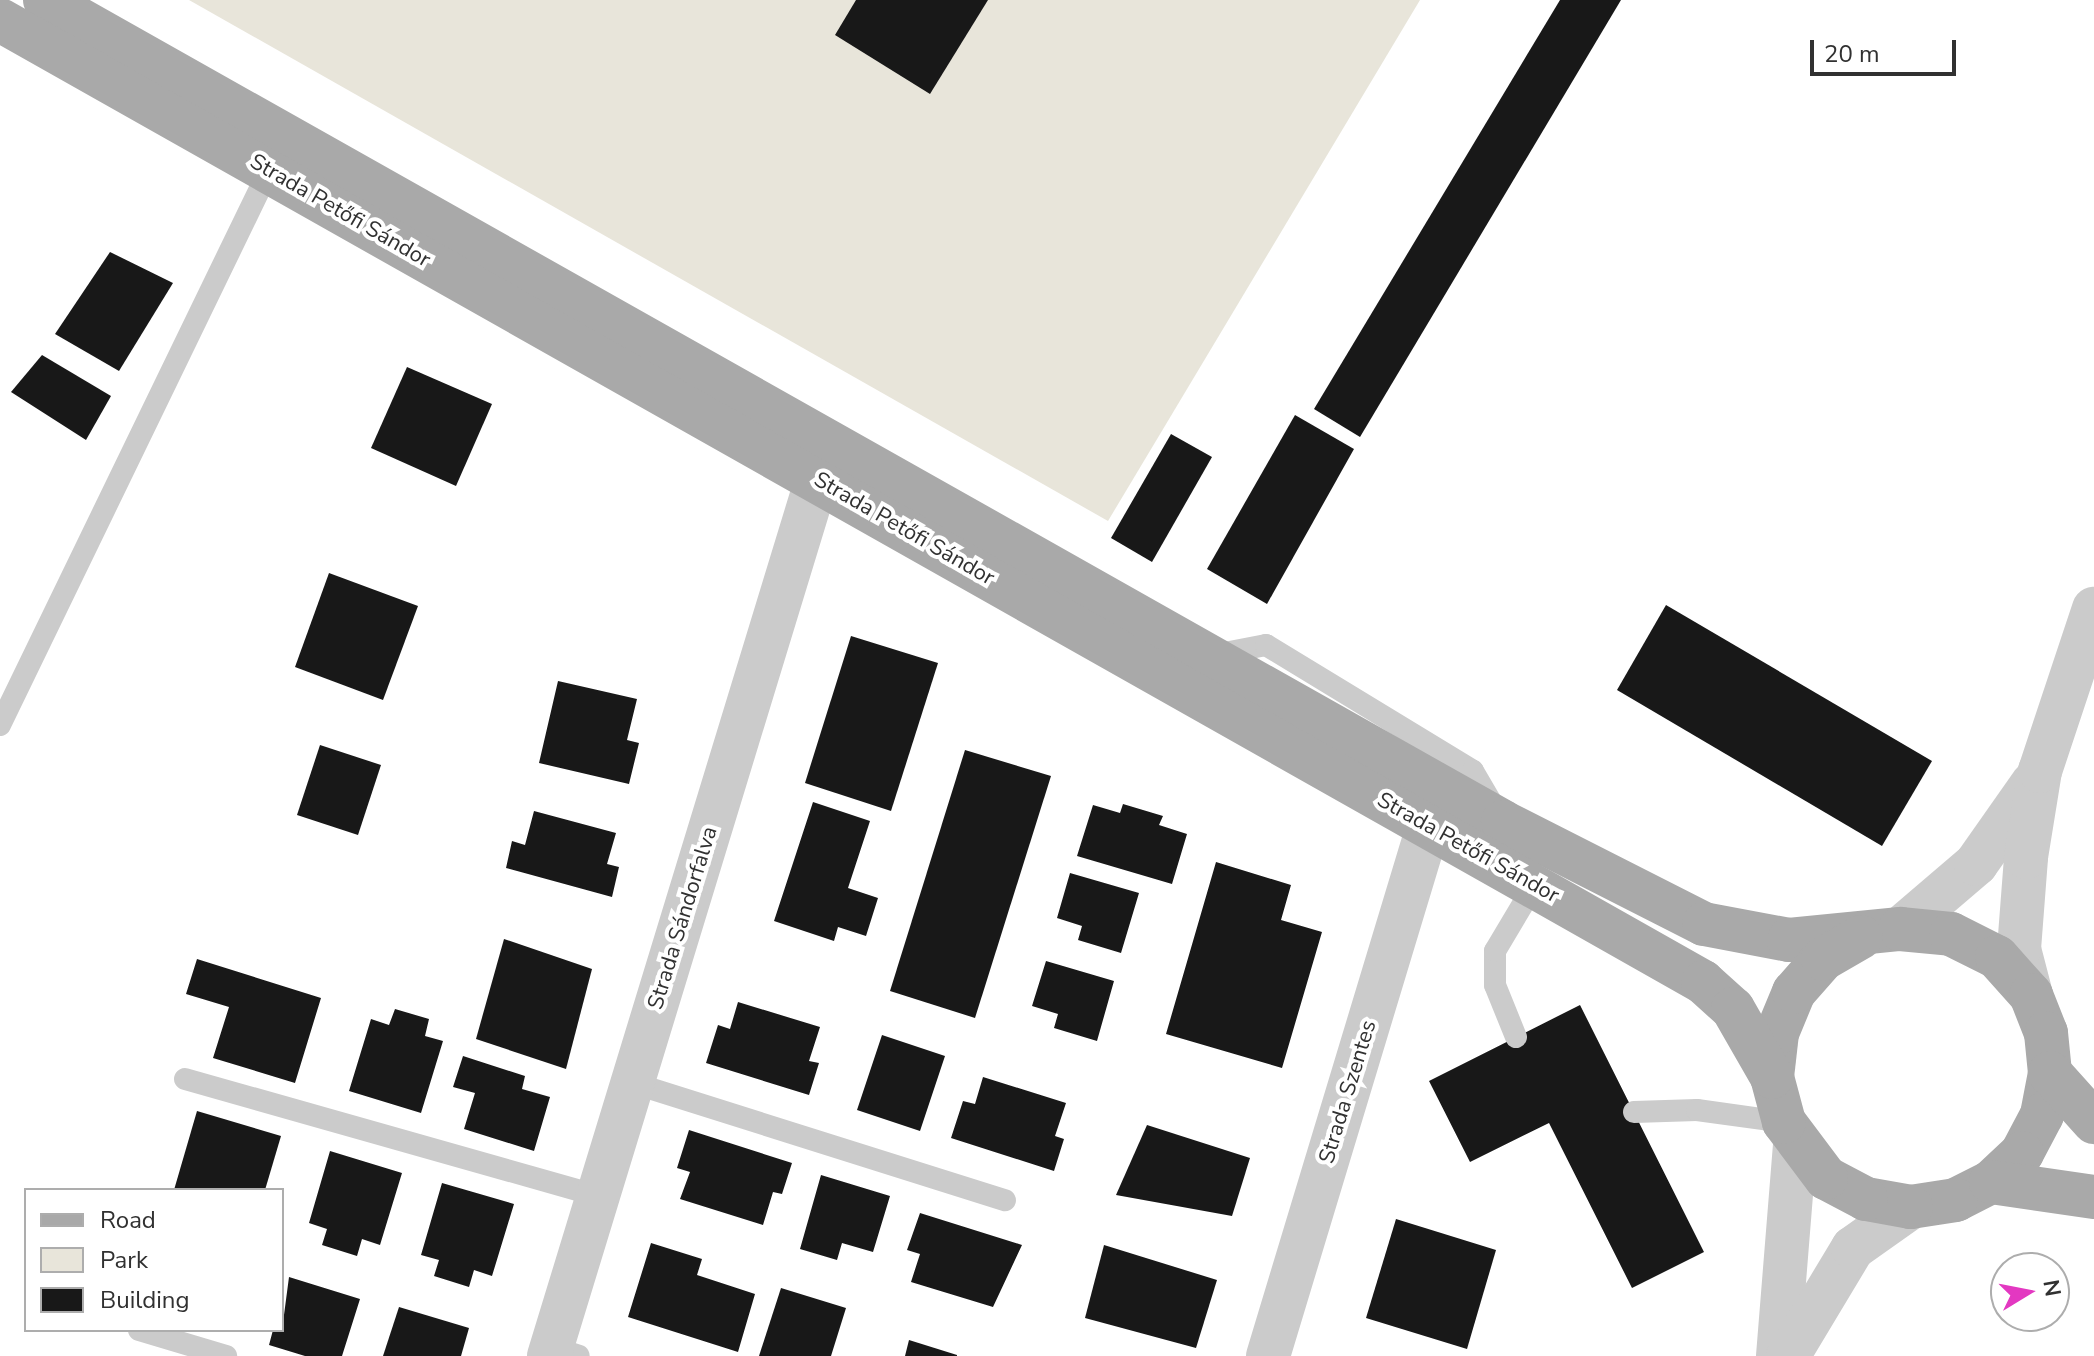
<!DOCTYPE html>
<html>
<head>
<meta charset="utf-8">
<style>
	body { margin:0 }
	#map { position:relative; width:2094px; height:1356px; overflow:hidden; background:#fff; font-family:"Nunito Sans",sans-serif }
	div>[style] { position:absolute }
	.green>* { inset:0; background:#e8e5da }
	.building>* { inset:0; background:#181818 }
	.service>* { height:22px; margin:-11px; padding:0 11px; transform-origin:11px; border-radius:11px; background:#cbcbcb }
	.minor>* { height:44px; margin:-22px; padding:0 22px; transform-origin:22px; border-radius:22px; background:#cbcbcb }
	.primary>* { height:44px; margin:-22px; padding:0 22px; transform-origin:22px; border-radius:22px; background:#a9a9a9 }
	span { translate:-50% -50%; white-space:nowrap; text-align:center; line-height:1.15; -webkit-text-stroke:8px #fff; paint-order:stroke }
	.street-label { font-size:22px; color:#313131 }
	.legend { position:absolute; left:24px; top:1188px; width:260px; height:144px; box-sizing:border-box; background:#fff; border:2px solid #adadad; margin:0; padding:10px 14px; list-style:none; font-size:24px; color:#313131 }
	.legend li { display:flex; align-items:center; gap:16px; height:40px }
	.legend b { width:40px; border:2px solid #adadad }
	.north { position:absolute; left:1990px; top:1252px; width:80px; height:80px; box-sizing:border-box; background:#fff; border:2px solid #adadad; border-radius:50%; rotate:80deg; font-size:22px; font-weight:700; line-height:32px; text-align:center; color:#313131 }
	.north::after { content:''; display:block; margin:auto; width:28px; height:36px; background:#e338c1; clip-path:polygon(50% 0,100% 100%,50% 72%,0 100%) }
	.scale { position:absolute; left:1810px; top:40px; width:146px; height:36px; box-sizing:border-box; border:4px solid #313131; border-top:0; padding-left:10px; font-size:24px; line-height:28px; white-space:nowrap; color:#313131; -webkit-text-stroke:6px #fff; paint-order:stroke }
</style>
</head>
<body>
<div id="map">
	<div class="green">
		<div style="clip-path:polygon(189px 0,1420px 0,1108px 521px)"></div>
	</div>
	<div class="building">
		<div style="clip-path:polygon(856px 0,988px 0,930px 94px,835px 35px)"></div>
		<div style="clip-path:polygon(1560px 0,1621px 0,1360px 437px,1314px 409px)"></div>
		<div style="clip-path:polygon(110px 252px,173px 283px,119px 371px,55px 334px)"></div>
		<div style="clip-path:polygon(42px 355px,111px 396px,86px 440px,11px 392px)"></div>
		<div style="clip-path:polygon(407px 367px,492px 404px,456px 486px,371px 448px)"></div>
		<div style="clip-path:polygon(1295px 415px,1354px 449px,1267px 604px,1207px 569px)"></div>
		<div style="clip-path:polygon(1171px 434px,1212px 457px,1152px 562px,1111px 538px)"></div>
		<div style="clip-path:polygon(329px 573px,418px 606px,383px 700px,295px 667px)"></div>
		<div style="clip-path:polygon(1666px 605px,1932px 761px,1882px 846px,1617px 690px)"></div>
		<div style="clip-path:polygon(851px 636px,938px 663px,891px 811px,805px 783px)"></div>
		<div style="clip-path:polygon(558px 681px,637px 699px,627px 740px,639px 743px,629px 784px,539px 763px)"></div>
		<div style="clip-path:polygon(320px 745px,381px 765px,358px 835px,297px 815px)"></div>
		<div style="clip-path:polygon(965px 750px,1051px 776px,975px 1018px,890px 991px)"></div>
		<div style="clip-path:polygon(813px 802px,870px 821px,848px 888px,878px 898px,866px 936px,838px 927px,834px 941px,774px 921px)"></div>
		<div style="clip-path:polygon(1123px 804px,1163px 816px,1159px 825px,1187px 834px,1172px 884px,1077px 856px,1093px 805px,1120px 813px)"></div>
		<div style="clip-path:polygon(534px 811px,616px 833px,607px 864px,619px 867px,612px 897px,506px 868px,512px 841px,525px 845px)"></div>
		<div style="clip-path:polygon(1216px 862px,1291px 885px,1281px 920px,1322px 932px,1282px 1068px,1166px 1034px)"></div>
		<div style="clip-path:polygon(1070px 873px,1139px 893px,1121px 953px,1078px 940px,1082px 926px,1057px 918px)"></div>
		<div style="clip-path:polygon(504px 939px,592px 969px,566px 1069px,476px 1039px)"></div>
		<div style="clip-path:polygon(197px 959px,321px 998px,295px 1083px,213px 1058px,229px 1007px,186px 994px)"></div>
		<div style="clip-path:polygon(1046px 961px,1114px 981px,1097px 1041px,1054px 1028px,1058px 1014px,1032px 1006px)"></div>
		<div style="clip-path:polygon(738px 1002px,820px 1027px,809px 1061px,819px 1063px,809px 1095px,706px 1063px,718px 1025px,730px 1029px)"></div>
		<div style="clip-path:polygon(1580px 1005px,1704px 1252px,1632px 1288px,1549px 1123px,1470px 1162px,1429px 1081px)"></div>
		<div style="clip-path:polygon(395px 1009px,429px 1019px,425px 1036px,443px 1041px,421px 1113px,349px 1091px,371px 1019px,389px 1025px)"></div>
		<div style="clip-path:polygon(882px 1035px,945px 1056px,920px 1131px,857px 1110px)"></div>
		<div style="clip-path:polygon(463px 1056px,525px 1076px,522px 1089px,550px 1097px,534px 1151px,464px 1129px,475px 1093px,453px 1087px)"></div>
		<div style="clip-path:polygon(983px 1077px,1066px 1103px,1055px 1136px,1064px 1139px,1054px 1171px,951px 1138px,963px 1101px,975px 1104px)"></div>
		<div style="clip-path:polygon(197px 1111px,281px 1136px,265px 1190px,174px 1190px)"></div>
		<div style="clip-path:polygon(1147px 1125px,1250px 1158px,1232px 1216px,1116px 1195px)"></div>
		<div style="clip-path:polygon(689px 1130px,792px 1163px,782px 1194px,773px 1192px,763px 1225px,680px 1199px,690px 1172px,677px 1168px)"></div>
		<div style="clip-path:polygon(330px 1151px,402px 1173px,380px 1245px,362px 1239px,357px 1256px,322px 1245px,327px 1229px,309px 1223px)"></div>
		<div style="clip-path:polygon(821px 1175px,890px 1196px,873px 1252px,842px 1243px,837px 1260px,800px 1249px)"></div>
		<div style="clip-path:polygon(442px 1183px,514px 1204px,492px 1276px,474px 1270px,469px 1287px,434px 1276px,439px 1260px,421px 1255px)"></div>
		<div style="clip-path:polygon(920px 1213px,1022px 1245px,993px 1307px,911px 1282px,920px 1254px,907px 1250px)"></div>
		<div style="clip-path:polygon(1396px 1219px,1496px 1250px,1467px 1349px,1366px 1318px)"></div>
		<div style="clip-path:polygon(651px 1243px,702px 1259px,697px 1275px,755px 1294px,738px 1352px,628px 1317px)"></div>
		<div style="clip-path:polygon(1104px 1245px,1217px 1280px,1196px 1348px,1085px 1318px)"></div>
		<div style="clip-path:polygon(289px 1277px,360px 1299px,342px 1356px,305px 1356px,269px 1345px,273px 1330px,282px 1330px)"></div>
		<div style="clip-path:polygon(781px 1288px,846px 1308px,831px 1356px,759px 1356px)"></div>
		<div style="clip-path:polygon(399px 1307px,469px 1328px,461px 1356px,383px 1356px)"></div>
		<div style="clip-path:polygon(909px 1340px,957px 1355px,957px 1356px,905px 1356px)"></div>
	</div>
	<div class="service">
		<div style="left:1214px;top:655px;width:53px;rotate:-10.9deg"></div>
		<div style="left:1266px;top:645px;width:242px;rotate:31.3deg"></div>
		<div style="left:1473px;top:771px;width:42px;rotate:59.7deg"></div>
		<div style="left:0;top:725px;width:617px;rotate:-64.14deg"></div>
		<div style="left:1516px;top:1037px;width:56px;rotate:-112deg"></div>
		<div style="left:1495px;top:985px;width:34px;rotate:-90deg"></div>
		<div style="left:1495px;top:951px;width:78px;rotate:-59.2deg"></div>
		<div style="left:185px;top:1079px;width:430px;rotate:15.8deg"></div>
		<div style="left:633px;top:1083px;width:390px;rotate:17.5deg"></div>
		<div style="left:1634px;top:1112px;width:63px;rotate:-1.8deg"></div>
		<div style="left:1697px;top:1110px;width:88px;rotate:7.9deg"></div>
		<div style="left:139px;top:1330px;width:91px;rotate:16.6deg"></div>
		<div style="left:552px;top:1347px;width:28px;rotate:18deg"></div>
	</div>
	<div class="minor">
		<div style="left:1900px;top:929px;width:100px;rotate:-40.5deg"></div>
		<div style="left:1976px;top:864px;width:99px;rotate:-54.9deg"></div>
		<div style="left:2031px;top:995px;width:48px;rotate:-104.6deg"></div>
		<div style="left:2019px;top:949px;width:92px;rotate:-85.6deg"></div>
		<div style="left:2026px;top:857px;width:87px;rotate:-80.8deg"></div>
		<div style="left:2040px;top:771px;width:171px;rotate:-71.6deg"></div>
		<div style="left:549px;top:1356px;width:917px;rotate:-73.01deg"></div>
		<div style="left:1268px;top:1356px;width:553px;rotate:-73.17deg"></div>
		<div style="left:1778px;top:1356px;width:213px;rotate:-85.4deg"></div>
		<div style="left:1788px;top:1356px;width:126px;rotate:-59deg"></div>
		<div style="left:1853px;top:1248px;width:71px;rotate:-35.3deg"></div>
	</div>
	<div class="primary">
		<div style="left:45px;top:0;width:1674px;rotate:29.41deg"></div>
		<div style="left:1503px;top:822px;width:225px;rotate:26.9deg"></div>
		<div style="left:1704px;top:924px;width:86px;rotate:10.7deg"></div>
		<div style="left:1789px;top:940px;width:112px;rotate:-5.7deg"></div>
		<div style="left:1900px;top:929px;width:51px;rotate:5.6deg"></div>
		<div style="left:1951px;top:934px;width:51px;rotate:26.6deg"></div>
		<div style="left:1997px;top:957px;width:51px;rotate:48.2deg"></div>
		<div style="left:2031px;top:995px;width:41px;rotate:68.5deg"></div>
		<div style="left:2046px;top:1033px;width:40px;rotate:84.3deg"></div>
		<div style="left:2050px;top:1073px;width:43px;rotate:100.8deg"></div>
		<div style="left:2042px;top:1115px;width:43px;rotate:117.8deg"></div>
		<div style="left:2022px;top:1153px;width:42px;rotate:136.9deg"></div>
		<div style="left:1991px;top:1182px;width:39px;rotate:153deg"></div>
		<div style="left:1956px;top:1200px;width:46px;rotate:171.2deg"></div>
		<div style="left:1911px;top:1207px;width:46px;rotate:-169.9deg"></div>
		<div style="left:1866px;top:1199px;width:45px;rotate:-152.3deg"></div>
		<div style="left:1826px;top:1178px;width:70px;rotate:-126.9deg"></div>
		<div style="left:1784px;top:1122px;width:47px;rotate:-104.9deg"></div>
		<div style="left:1772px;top:1077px;width:44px;rotate:-83.5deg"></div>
		<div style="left:1777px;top:1033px;width:44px;rotate:-67.5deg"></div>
		<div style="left:1794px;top:992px;width:44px;rotate:-48.7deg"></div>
		<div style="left:1823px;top:959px;width:44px;rotate:-30.1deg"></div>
		<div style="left:0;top:20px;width:1956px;rotate:29.46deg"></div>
		<div style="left:1703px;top:982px;width:40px;rotate:42deg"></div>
		<div style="left:1733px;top:1009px;width:78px;rotate:60.2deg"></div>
		<div style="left:2050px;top:1073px;width:66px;rotate:48.1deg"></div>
		<div style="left:1991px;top:1182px;width:104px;rotate:8.3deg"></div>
	</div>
	<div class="street-label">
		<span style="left:340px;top:211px;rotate:30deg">Strada Petőfi Sándor</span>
		<span style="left:904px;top:529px;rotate:30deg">Strada Petőfi Sándor</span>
		<span style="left:1468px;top:848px;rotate:29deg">Strada Petőfi Sándor</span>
		<span style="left:683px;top:918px;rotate:-73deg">Strada Sándorfalva</span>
		<span style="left:1348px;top:1092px;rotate:-73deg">Strada Szentes</span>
	</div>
	<ul class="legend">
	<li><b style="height:10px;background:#a9a9a9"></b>Road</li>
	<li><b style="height:22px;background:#e8e5da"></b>Park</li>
	<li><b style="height:22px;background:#181818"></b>Building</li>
	</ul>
	<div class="north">N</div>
	<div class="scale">20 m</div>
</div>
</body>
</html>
